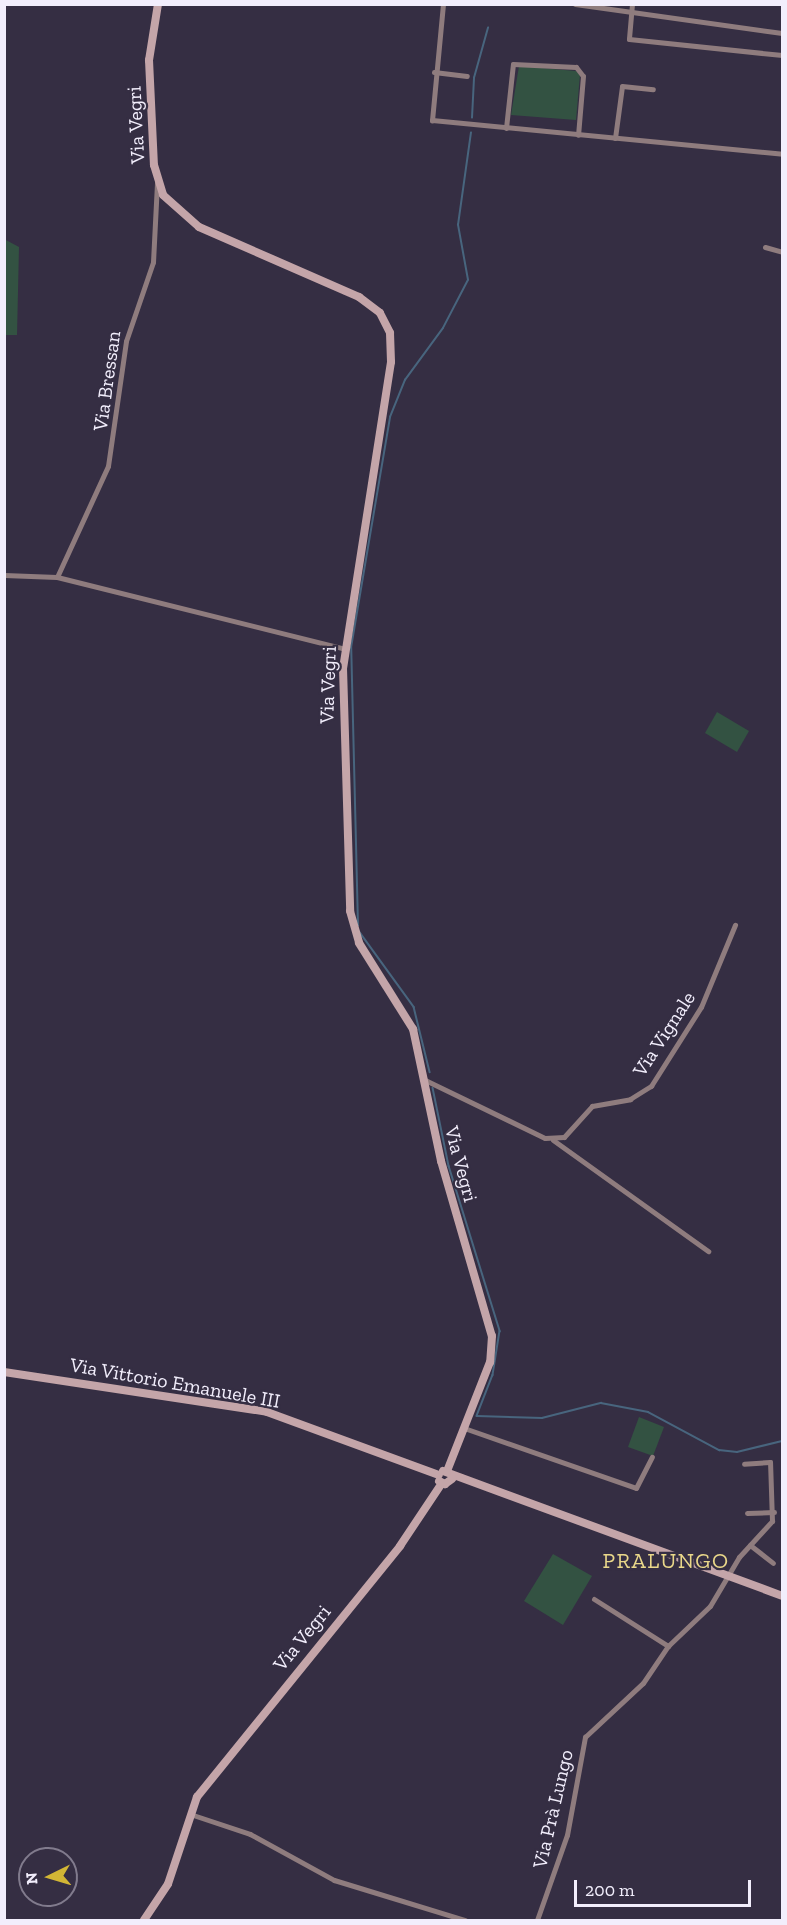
<!DOCTYPE html>
<html>
<head>
<meta charset="utf-8">
<style>
	body { margin:0 }
	#map { position:relative; width:787px; height:1925px; overflow:hidden; background:#352e43; font-family:"Zilla Slab",serif }
	div>[style] { position:absolute }
	.green>* { inset:0; background:#335242 }
	.stream>* { height:1.5px; margin:-0.75px; padding:0 0.75px; transform-origin:0.75px; border-radius:0.75px; background:#48657e }
	.street>* { height:5px; margin:-2.5px; padding:0 2.5px; transform-origin:2.5px; border-radius:2.5px; background:#8f7c7e }
	.secondary>* { height:8px; margin:-4px; padding:0 4px; transform-origin:4px; border-radius:4px; background:#c4a5a9 }
	span { translate:-50% -50%; white-space:nowrap; text-align:center; line-height:1.15; -webkit-text-stroke:4.5px #352e43; paint-order:stroke }
	.street-label { font-size:20px; color:#f2eefc }
	.quarter-label { font-size:22px; color:#ead88a; letter-spacing:1.5px }
	.frame { position:absolute; inset:0; border:6px solid #f2eefc; pointer-events:none }
	.north { position:absolute; left:18px; top:1847px; width:60px; height:60px; box-sizing:border-box; background:#352e43; border:2px solid #817b8d; border-radius:50%; rotate:265deg; font-size:16px; font-weight:700; line-height:24px; text-align:center; color:#f2eefc }
	.north::after { content:''; display:block; margin:auto; width:21px; height:27px; background:#d2b635; clip-path:polygon(50% 0,100% 100%,50% 72%,0 100%) }
	.scale { position:absolute; left:574px; top:1880px; width:177px; height:27px; box-sizing:border-box; border:3px solid #f2eefc; border-top:0; padding-left:8px; font-size:18px; line-height:21px; white-space:nowrap; color:#f2eefc; -webkit-text-stroke:4px #352e43; paint-order:stroke }
</style>
</head>
<body>
<div id="map">
	<div class="green">
		<div style="clip-path:polygon(519px 66px,576px 71px,580px 75px,576px 120px,511px 115px)"></div>
		<div style="clip-path:polygon(4px 239px,19px 247px,17px 335px,5px 335px)"></div>
		<div style="clip-path:polygon(717px 712px,749px 731px,737px 752px,705px 733px)"></div>
		<div style="clip-path:polygon(639px 1417px,664px 1427px,653px 1456px,628px 1447px)"></div>
		<div style="clip-path:polygon(553px 1554px,592px 1576px,563px 1625px,524px 1601px)"></div>
	</div>
	<div class="stream">
		<div style="left:472px;top:118px;width:40px;rotate:-87.1deg"></div>
		<div style="left:474px;top:78px;width:52px;rotate:-74.4deg"></div>
		<div style="left:358px;top:926px;width:278px;rotate:-91.4deg"></div>
		<div style="left:351px;top:648px;width:234px;rotate:-80.4deg"></div>
		<div style="left:390px;top:417px;width:40px;rotate:-68deg"></div>
		<div style="left:405px;top:380px;width:64px;rotate:-53.8deg"></div>
		<div style="left:443px;top:328px;width:54px;rotate:-62.5deg"></div>
		<div style="left:468px;top:280px;width:56px;rotate:-100.3deg"></div>
		<div style="left:458px;top:225px;width:93px;rotate:-82deg"></div>
		<div style="left:359px;top:931px;width:94px;rotate:54.1deg"></div>
		<div style="left:414px;top:1007px;width:67px;rotate:76.2deg"></div>
		<div style="left:433px;top:1088px;width:80px;rotate:78.4deg"></div>
		<div style="left:449px;top:1166px;width:173px;rotate:72.8deg"></div>
		<div style="left:500px;top:1331px;width:45px;rotate:99deg"></div>
		<div style="left:493px;top:1375px;width:44px;rotate:111.3deg"></div>
		<div style="left:477px;top:1416px;width:65px;rotate:1.8deg"></div>
		<div style="left:542px;top:1418px;width:61px;rotate:-14.3deg"></div>
		<div style="left:601px;top:1403px;width:48px;rotate:10.8deg"></div>
		<div style="left:648px;top:1412px;width:81px;rotate:28.2deg"></div>
		<div style="left:719px;top:1450px;width:18px;rotate:6deg"></div>
		<div style="left:737px;top:1452px;width:46px;rotate:-13.7deg"></div>
	</div>
	<div class="street">
		<div style="left:443px;top:4px;width:117px;rotate:95.4deg"></div>
		<div style="left:432px;top:120px;width:352px;rotate:5.5deg"></div>
		<div style="left:575px;top:4px;width:209px;rotate:8deg"></div>
		<div style="left:632px;top:4px;width:35px;rotate:95deg"></div>
		<div style="left:629px;top:39px;width:154px;rotate:6deg"></div>
		<div style="left:434px;top:72px;width:33px;rotate:7deg"></div>
		<div style="left:506px;top:128px;width:64px;rotate:-83.8deg"></div>
		<div style="left:513px;top:64px;width:63px;rotate:2.7deg"></div>
		<div style="left:576px;top:67px;width:11px;rotate:52deg"></div>
		<div style="left:583px;top:76px;width:59px;rotate:94.8deg"></div>
		<div style="left:615px;top:138px;width:52px;rotate:-82.3deg"></div>
		<div style="left:622px;top:86px;width:31px;rotate:6deg"></div>
		<div style="left:765px;top:247px;width:18px;rotate:16deg"></div>
		<div style="left:4px;top:575px;width:53px;rotate:2.2deg"></div>
		<div style="left:57px;top:577px;width:297px;rotate:14deg"></div>
		<div style="left:57px;top:577px;width:122px;rotate:-65.3deg"></div>
		<div style="left:108px;top:466px;width:126px;rotate:-81.8deg"></div>
		<div style="left:126px;top:341px;width:83px;rotate:-71.1deg"></div>
		<div style="left:153px;top:262px;width:80px;rotate:-87.1deg"></div>
		<div style="left:425px;top:1080px;width:133px;rotate:25.8deg"></div>
		<div style="left:545px;top:1138px;width:19px;rotate:-3deg"></div>
		<div style="left:564px;top:1137px;width:42px;rotate:-47.9deg"></div>
		<div style="left:592px;top:1106px;width:39px;rotate:-10deg"></div>
		<div style="left:630px;top:1099px;width:25px;rotate:-32deg"></div>
		<div style="left:651px;top:1086px;width:93px;rotate:-57.7deg"></div>
		<div style="left:701px;top:1007px;width:89px;rotate:-67.5deg"></div>
		<div style="left:553px;top:1140px;width:191px;rotate:35.6deg"></div>
		<div style="left:464px;top:1428px;width:182px;rotate:19.2deg"></div>
		<div style="left:636px;top:1488px;width:35px;rotate:-63deg"></div>
		<div style="left:747px;top:1513px;width:27px;rotate:-2deg"></div>
		<div style="left:750px;top:1545px;width:29px;rotate:38deg"></div>
		<div style="left:594px;top:1599px;width:88px;rotate:32.4deg"></div>
		<div style="left:190px;top:1814px;width:63px;rotate:18.4deg"></div>
		<div style="left:250px;top:1834px;width:96px;rotate:28.7deg"></div>
		<div style="left:334px;top:1880px;width:137px;rotate:17deg"></div>
		<div style="left:537px;top:1920px;width:90px;rotate:-70.6deg"></div>
		<div style="left:567px;top:1835px;width:100px;rotate:-79.6deg"></div>
		<div style="left:585px;top:1737px;width:79px;rotate:-43deg"></div>
		<div style="left:643px;top:1683px;width:45px;rotate:-56deg"></div>
		<div style="left:668px;top:1646px;width:58px;rotate:-43.6deg"></div>
		<div style="left:710px;top:1606px;width:57px;rotate:-59.4deg"></div>
		<div style="left:739px;top:1557px;width:49px;rotate:-47.5deg"></div>
		<div style="left:772px;top:1521px;width:59px;rotate:-91.9deg"></div>
		<div style="left:770px;top:1462px;width:26px;rotate:176deg"></div>
	</div>
	<div class="secondary">
		<div style="left:158px;top:4px;width:57px;rotate:99.1deg"></div>
		<div style="left:149px;top:60px;width:105px;rotate:87.3deg"></div>
		<div style="left:154px;top:165px;width:31px;rotate:73deg"></div>
		<div style="left:163px;top:195px;width:48px;rotate:41.6deg"></div>
		<div style="left:199px;top:227px;width:175px;rotate:23.6deg"></div>
		<div style="left:359px;top:297px;width:26px;rotate:37deg"></div>
		<div style="left:380px;top:313px;width:22px;rotate:63deg"></div>
		<div style="left:390px;top:333px;width:29px;rotate:88deg"></div>
		<div style="left:391px;top:362px;width:310px;rotate:98.9deg"></div>
		<div style="left:343px;top:668px;width:243px;rotate:88.3deg"></div>
		<div style="left:350px;top:911px;width:33px;rotate:74deg"></div>
		<div style="left:359px;top:943px;width:102px;rotate:57.9deg"></div>
		<div style="left:413px;top:1029px;width:135px;rotate:78deg"></div>
		<div style="left:441px;top:1161px;width:182px;rotate:73.8deg"></div>
		<div style="left:492px;top:1336px;width:26px;rotate:94deg"></div>
		<div style="left:490px;top:1362px;width:117px;rotate:111.5deg"></div>
		<div style="left:4px;top:1372px;width:266px;rotate:8.6deg"></div>
		<div style="left:267px;top:1412px;width:183px;rotate:20.1deg"></div>
		<div style="left:443px;top:1471px;width:361px;rotate:20.2deg"></div>
		<div style="left:439px;top:1481px;width:7px;rotate:27deg"></div>
		<div style="left:445px;top:1484px;width:9px;rotate:-36deg"></div>
		<div style="left:144px;top:1920px;width:43px;rotate:-56.3deg"></div>
		<div style="left:168px;top:1884px;width:92px;rotate:-71.6deg"></div>
		<div style="left:197px;top:1797px;width:323px;rotate:-51deg"></div>
		<div style="left:400px;top:1546px;width:76px;rotate:-56.3deg"></div>
	</div>
	<div class="street-label">
		<span style="left:136px;top:125px;rotate:-93deg">Via Vegri</span>
		<span style="left:107px;top:381px;rotate:-82deg">Via Bressan</span>
		<span style="left:328px;top:685px;rotate:-88deg">Via Vegri</span>
		<span style="left:664px;top:1034px;rotate:-57deg">Via Vignale</span>
		<span style="left:461px;top:1164px;rotate:75deg">Via Vegri</span>
		<span style="left:175px;top:1383px;rotate:10deg">Via Vittorio Emanuele III</span>
		<span style="left:302px;top:1638px;rotate:-51deg">Via Vegri</span>
		<span style="left:553px;top:1809px;rotate:-77deg">Via Prà Lungo</span>
	</div>
	<div class="quarter-label">
		<span style="left:666px;top:1561px">PRALUNGO</span>
	</div>
	<div class="frame"></div>
	<div class="north">N</div>
	<div class="scale">200 m</div>
</div>
</body>
</html>
